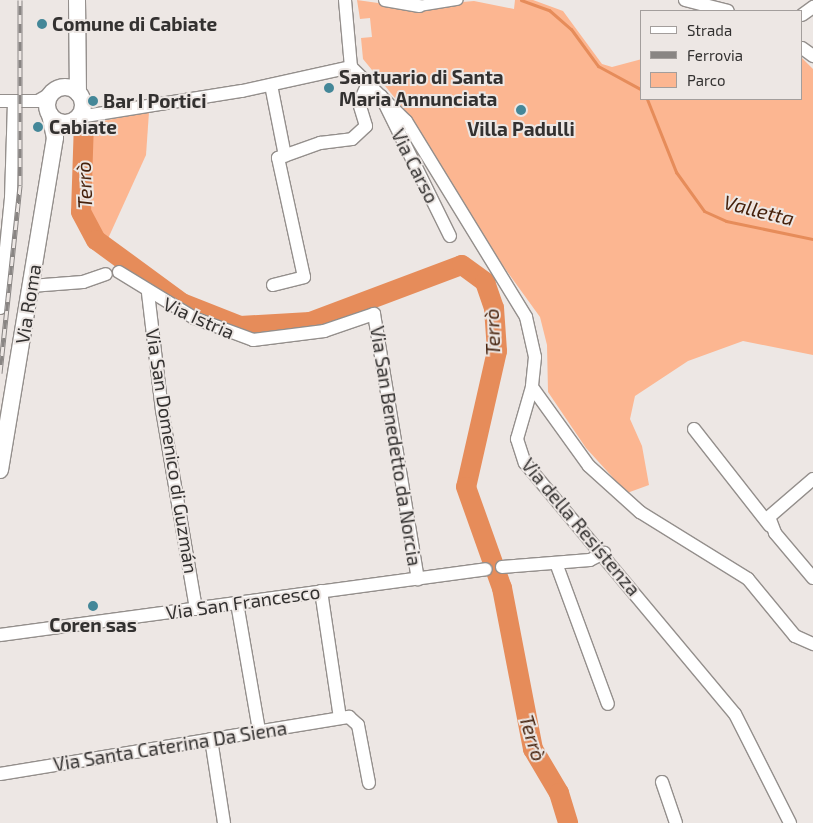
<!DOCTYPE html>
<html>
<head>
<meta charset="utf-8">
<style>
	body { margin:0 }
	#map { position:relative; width:813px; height:823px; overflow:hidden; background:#ede7e4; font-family:"Exo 2",sans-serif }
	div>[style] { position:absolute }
	.green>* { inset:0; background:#fcb691 }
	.stream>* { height:3px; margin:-1.5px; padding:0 1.5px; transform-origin:1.5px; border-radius:1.5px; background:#e68c5a }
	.river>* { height:20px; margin:-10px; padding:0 10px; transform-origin:10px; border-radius:10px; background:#e68c5a }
	.roads { filter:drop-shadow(1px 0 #948f8c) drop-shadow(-1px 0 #948f8c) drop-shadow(0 1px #948f8c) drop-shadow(0 -1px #948f8c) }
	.pedestrian>* { height:10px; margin:-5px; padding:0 5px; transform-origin:5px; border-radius:5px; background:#fff }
	.minor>* { height:12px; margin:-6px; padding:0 6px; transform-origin:6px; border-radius:6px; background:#fff }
	.tertiary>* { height:16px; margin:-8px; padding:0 8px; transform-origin:8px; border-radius:8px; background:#fff }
	.tertiary>.ring { margin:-8px; padding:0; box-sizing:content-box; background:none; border:16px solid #fff; border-radius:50% }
	.rail>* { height:5px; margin-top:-2.5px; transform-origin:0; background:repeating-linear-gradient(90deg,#ede7e4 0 9px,#898583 0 18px); box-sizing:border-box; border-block:1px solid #898583 }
	.dots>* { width:14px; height:14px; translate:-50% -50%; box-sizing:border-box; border:2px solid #ede7e4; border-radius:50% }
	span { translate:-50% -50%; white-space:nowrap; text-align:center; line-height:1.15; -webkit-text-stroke:4px #ede7e4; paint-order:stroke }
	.poi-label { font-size:19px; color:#333130; font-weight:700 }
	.left { translate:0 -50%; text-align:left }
	.street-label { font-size:19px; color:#333130 }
	.water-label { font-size:20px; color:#46220d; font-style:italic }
	.legend { position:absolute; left:640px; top:10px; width:162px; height:90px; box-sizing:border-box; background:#ede7e4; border:1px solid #a39e9c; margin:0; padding:6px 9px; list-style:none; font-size:15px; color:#333130 }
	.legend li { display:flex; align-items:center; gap:10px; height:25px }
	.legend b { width:25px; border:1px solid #a39e9c }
</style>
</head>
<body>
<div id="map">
	<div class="green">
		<div style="clip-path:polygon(357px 0,406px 7px,474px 1px,514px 9px,515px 0,533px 0,563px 11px,602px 64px,612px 67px,642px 59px,642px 99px,802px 99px,802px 58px,813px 69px,813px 355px,743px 341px,688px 361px,635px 396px,630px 419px,642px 446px,649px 485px,627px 493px,586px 448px,548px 392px,547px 345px,540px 317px,459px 205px,408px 114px,363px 59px,361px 38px,372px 37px,371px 28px,370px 18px,360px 19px)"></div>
		<div style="clip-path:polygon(149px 112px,146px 155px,106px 243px,85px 206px,87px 124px)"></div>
	</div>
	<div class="stream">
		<div style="left:521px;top:0;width:30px;rotate:20deg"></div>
		<div style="left:549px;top:10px;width:29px;rotate:41deg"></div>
		<div style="left:571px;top:29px;width:46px;rotate:53.9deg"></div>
		<div style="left:598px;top:66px;width:50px;rotate:28.6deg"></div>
		<div style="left:647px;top:99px;width:79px;rotate:68.3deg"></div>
		<div style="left:676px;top:172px;width:48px;rotate:54.3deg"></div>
		<div style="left:704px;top:211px;width:24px;rotate:24deg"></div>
		<div style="left:726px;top:221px;width:89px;rotate:11.7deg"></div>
	</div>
	<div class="river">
		<div style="left:84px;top:122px;width:90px;rotate:91.9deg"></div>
		<div style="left:81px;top:212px;width:32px;rotate:62deg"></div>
		<div style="left:96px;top:240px;width:107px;rotate:36.2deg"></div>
		<div style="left:182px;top:303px;width:62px;rotate:21.6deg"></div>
		<div style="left:240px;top:326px;width:70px;rotate:-3.3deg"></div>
		<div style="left:310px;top:322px;width:162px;rotate:-20.6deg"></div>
		<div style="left:462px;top:265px;width:29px;rotate:36deg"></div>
		<div style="left:485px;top:282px;width:28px;rotate:71deg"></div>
		<div style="left:494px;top:308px;width:43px;rotate:86deg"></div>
		<div style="left:497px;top:351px;width:139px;rotate:102.8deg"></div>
		<div style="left:466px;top:487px;width:107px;rotate:70.4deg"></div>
		<div style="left:502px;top:588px;width:164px;rotate:79.1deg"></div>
		<div style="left:533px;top:749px;width:51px;rotate:59.4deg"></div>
		<div style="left:559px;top:793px;width:31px;rotate:73deg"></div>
	</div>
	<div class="roads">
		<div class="pedestrian">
			<div style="left:419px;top:6px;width:39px;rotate:-9deg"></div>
		</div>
		<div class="minor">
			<div style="left:345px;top:0;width:67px;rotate:84.9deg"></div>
			<div style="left:385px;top:0;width:35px;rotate:10deg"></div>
			<div style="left:685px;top:0;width:44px;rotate:14.3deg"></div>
			<div style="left:802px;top:15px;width:14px;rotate:-36deg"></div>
			<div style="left:802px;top:48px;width:14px;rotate:36deg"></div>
			<div style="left:351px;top:67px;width:77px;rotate:44.5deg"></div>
			<div style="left:406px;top:121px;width:230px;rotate:58.5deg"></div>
			<div style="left:526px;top:317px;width:41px;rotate:77.3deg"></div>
			<div style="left:535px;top:357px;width:30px;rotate:96deg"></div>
			<div style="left:532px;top:387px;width:54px;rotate:106.1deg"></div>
			<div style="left:517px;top:439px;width:25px;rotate:72deg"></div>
			<div style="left:525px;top:463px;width:327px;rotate:50.1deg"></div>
			<div style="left:735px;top:714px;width:122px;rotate:63.2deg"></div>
			<div style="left:271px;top:85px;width:72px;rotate:78.8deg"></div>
			<div style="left:381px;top:96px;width:156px;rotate:63.8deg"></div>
			<div style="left:0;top:101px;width:38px"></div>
			<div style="left:38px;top:101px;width:14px;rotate:-30deg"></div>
			<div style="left:79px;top:117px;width:165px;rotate:-9.1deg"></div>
			<div style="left:242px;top:91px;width:112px;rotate:-12.4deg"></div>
			<div style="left:119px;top:272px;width:88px;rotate:31.5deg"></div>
			<div style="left:194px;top:318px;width:63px;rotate:20.4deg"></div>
			<div style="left:253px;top:340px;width:72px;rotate:-7.2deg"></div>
			<div style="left:324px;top:331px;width:53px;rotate:-18.8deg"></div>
			<div style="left:374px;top:314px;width:269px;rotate:80.6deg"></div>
			<div style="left:273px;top:285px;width:32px;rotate:-14deg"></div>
			<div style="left:304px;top:277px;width:122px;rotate:-102.3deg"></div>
			<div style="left:278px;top:158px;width:45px;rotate:-19.7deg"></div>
			<div style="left:320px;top:143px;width:32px;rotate:-7deg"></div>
			<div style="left:352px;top:139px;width:19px;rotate:-43deg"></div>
			<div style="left:366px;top:126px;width:24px;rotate:-107deg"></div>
			<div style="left:359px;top:103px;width:23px;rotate:-65deg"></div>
			<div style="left:31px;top:286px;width:52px;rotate:-4.4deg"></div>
			<div style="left:83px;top:282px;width:24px;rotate:-19deg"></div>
			<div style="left:148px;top:293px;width:118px;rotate:83.2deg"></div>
			<div style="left:162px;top:410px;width:202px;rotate:80.3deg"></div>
			<div style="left:0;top:308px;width:111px;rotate:-84.3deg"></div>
			<div style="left:11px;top:198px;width:97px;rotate:-88.2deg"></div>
			<div style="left:532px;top:387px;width:97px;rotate:54.2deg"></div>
			<div style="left:589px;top:466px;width:69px;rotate:42deg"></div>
			<div style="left:640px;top:512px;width:127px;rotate:31.8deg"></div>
			<div style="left:748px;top:579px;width:74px;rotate:50.5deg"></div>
			<div style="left:795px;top:636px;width:20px;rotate:24deg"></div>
			<div style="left:694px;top:429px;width:123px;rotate:51.9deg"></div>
			<div style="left:813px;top:479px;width:58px;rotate:139.2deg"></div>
			<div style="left:769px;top:517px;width:17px;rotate:69deg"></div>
			<div style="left:775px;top:533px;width:59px;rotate:49.8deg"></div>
			<div style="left:556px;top:563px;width:150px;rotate:69.8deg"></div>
			<div style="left:502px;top:567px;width:88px;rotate:-4.5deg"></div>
			<div style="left:590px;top:560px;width:16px;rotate:-27deg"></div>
			<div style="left:321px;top:591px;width:128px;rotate:81.5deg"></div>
			<div style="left:237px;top:603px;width:130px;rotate:80.2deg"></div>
			<div style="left:0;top:635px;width:490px;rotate:-7.7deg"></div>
			<div style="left:211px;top:739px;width:85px;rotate:81.2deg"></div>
			<div style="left:0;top:774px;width:354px;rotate:-9.3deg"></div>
			<div style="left:349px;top:717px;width:12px;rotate:42deg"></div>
			<div style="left:358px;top:725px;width:59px;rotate:79.3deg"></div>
			<div style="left:662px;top:782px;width:43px;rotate:71.1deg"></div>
		</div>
		<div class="tertiary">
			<div style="left:77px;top:0;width:93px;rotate:89.4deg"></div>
			<div class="ring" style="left:47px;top:87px;width:20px;height:20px"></div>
			<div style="left:0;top:470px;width:337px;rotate:-80.6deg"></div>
			<div style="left:55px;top:138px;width:24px;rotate:-102deg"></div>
		</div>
	</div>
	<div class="rail">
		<div style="left:0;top:373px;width:189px;rotate:-83.9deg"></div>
		<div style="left:20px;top:185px;width:185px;rotate:-90deg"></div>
	</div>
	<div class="dots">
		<div style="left:42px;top:24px;background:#448798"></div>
		<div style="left:329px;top:88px;background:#448798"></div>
		<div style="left:93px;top:101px;background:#448798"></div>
		<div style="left:521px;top:110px;background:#448798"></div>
		<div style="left:38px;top:127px;background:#448798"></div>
		<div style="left:93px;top:606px;background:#448798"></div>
	</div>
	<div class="poi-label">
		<span class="left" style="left:52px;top:24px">Comune di Cabiate</span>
		<span class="left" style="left:339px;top:88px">Santuario di Santa<br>Maria Annunciata</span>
		<span class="left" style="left:103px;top:101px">Bar I Portici</span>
		<span class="left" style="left:49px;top:127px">Cabiate</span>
		<span style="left:521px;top:129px">Villa Padulli</span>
		<span style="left:93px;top:625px">Coren sas</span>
	</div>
	<div class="street-label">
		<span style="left:415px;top:166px;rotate:63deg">Via Carso</span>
		<span style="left:28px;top:304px;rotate:-81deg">Via Roma</span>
		<span style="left:199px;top:318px;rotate:24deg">Via Istria</span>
		<span style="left:396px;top:446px;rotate:81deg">Via San Benedetto da Norcia</span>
		<span style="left:172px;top:451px;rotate:81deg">Via San Domenico di Guzmán</span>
		<span style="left:581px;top:527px;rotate:50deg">Via della Resistenza</span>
		<span style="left:243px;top:602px;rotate:-8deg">Via San Francesco</span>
		<span style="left:170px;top:746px;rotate:-9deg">Via Santa Caterina Da Siena</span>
	</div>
	<div class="water-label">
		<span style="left:84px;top:185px;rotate:-92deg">Terrò</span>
		<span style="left:759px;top:210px;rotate:14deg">Valletta</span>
		<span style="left:492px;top:332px;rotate:-92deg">Terrò</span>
		<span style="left:533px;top:738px;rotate:73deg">Terrò</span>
	</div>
	<ul class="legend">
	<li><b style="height:6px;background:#fff"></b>Strada</li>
	<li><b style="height:6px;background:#898583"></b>Ferrovia</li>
	<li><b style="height:14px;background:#fcb691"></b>Parco</li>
	</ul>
</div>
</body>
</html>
